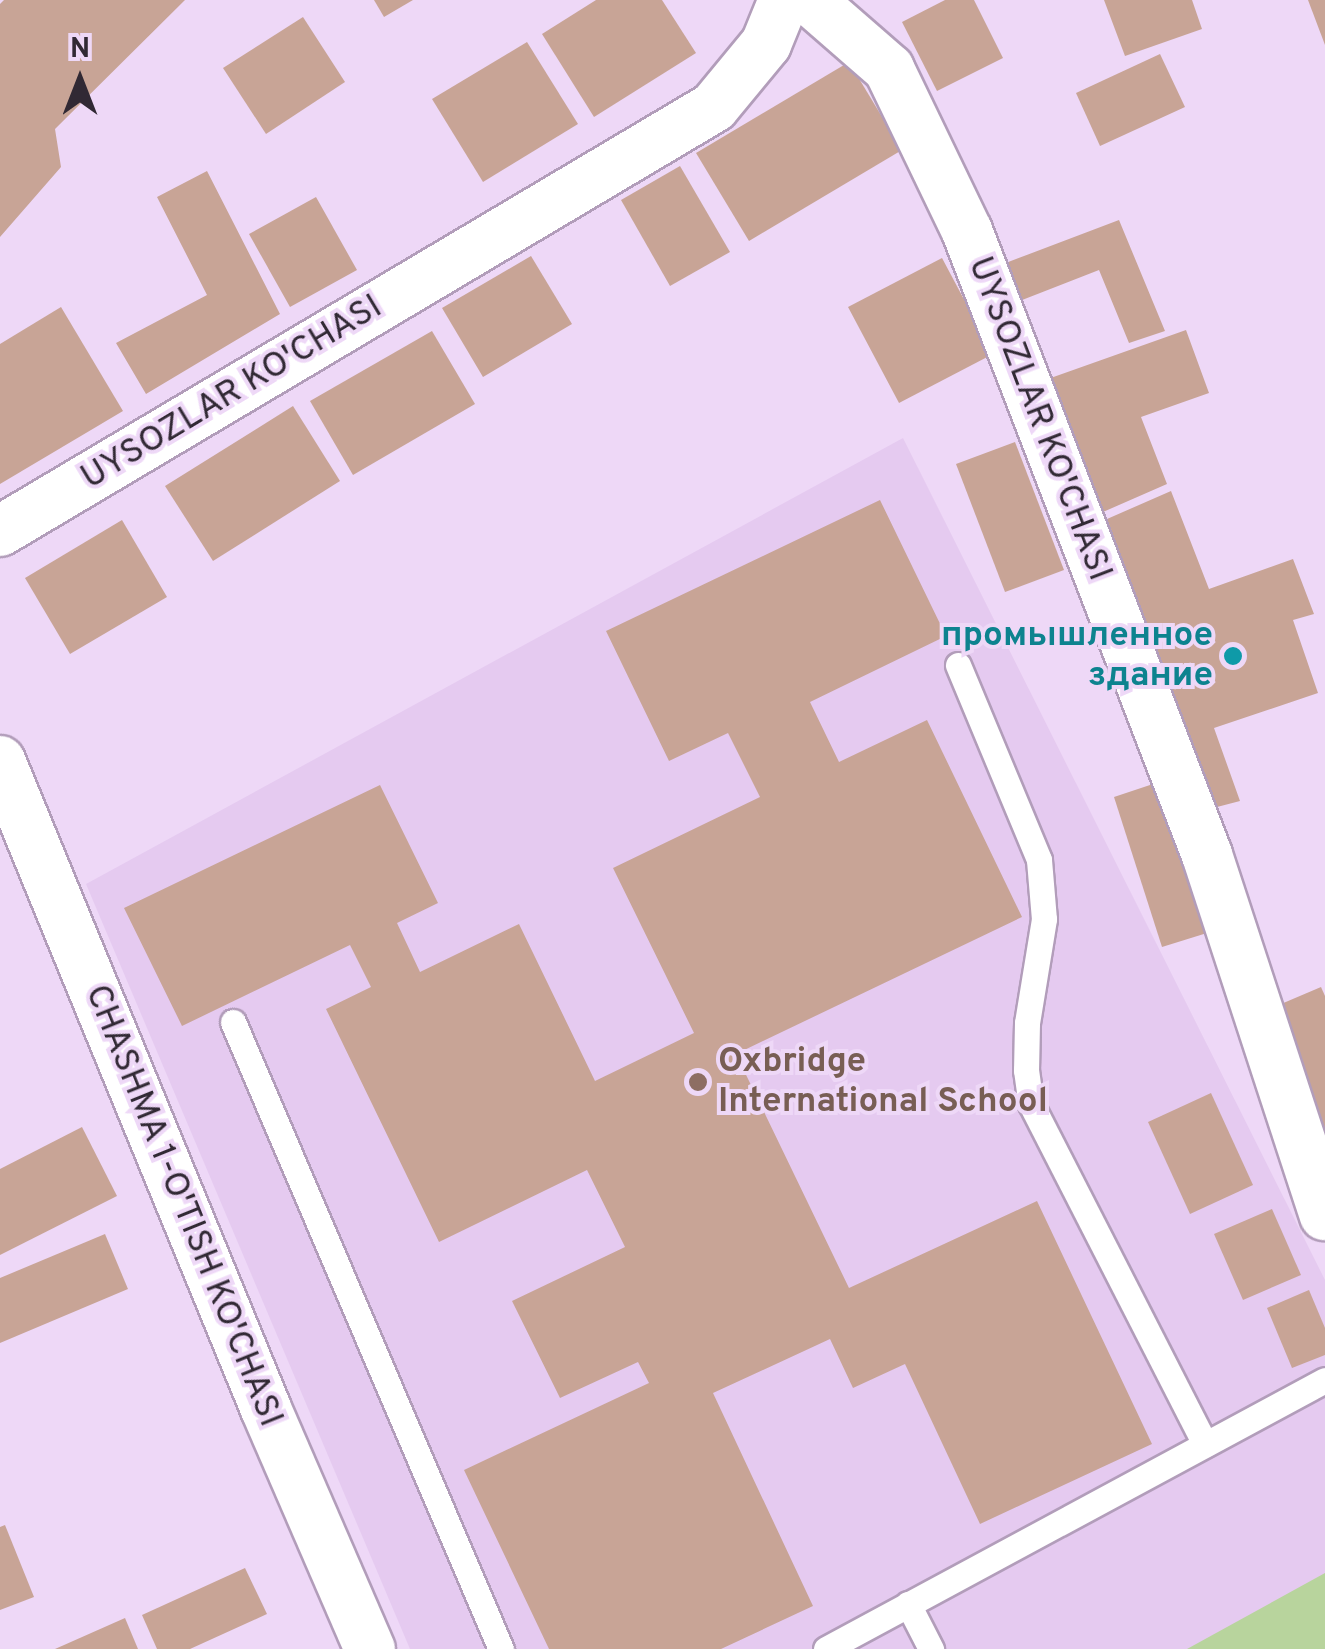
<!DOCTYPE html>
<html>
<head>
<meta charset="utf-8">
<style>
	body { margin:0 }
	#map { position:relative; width:1325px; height:1649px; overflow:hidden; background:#eed8f7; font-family:Overpass,sans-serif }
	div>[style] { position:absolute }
	.built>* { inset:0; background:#e5caf0 }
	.green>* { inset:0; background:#b8d49d }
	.building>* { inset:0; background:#c8a496 }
	.roads { filter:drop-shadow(2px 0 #b29dba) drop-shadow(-2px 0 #b29dba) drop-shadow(0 2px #b29dba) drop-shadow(0 -2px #b29dba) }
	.service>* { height:25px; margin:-12.5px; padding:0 12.5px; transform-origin:12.5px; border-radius:12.5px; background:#fff }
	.minor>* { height:50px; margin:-25px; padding:0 25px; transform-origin:25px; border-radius:25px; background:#fff }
	.dots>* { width:28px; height:28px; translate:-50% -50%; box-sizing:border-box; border:5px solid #eed8f7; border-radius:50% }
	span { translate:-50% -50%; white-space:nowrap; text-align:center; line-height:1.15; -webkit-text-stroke:8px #eed8f7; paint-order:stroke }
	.street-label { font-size:35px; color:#312934 }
	.culture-label { font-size:35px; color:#0d838f; font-weight:700 }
	.right { translate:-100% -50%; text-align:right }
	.education-label { font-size:35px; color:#785e54; font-weight:700 }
	.left { translate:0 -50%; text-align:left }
	.north { position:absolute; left:30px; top:30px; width:100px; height:100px; -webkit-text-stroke:8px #eed8f7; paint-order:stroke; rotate:0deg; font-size:28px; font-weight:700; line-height:40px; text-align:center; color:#312934 }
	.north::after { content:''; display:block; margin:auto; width:35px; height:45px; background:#312934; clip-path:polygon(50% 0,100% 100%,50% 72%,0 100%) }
</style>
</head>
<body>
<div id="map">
	<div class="built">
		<div style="clip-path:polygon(903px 438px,1325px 1280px,1325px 1649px,410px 1649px,86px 884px)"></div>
	</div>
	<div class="green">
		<div style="clip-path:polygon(1325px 1573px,1325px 1649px,1187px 1649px)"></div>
	</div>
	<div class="building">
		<div style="clip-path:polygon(4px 0,185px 0,55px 129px,61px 167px,0 237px,0 4px)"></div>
		<div style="clip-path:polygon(374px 0,413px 0,384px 17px)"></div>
		<div style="clip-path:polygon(596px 0,662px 0,696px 53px,594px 117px,542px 34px)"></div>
		<div style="clip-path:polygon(945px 0,974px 0,1003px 58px,937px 91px,902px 22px)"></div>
		<div style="clip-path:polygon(1104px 0,1192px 0,1202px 29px,1125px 56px)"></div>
		<div style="clip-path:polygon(1308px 0,1325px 0,1325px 45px)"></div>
		<div style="clip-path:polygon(303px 17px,345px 82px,266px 134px,223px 68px)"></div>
		<div style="clip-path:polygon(527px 42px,578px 124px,483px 182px,432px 99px)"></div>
		<div style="clip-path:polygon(1160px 54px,1185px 107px,1100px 146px,1076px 93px)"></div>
		<div style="clip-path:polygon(849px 62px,902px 150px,749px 241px,696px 153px)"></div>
		<div style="clip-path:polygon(680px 166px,730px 252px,670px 286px,621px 200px)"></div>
		<div style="clip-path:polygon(207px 171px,280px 314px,146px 394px,116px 343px,207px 295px,157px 197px)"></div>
		<div style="clip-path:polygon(316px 197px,357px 270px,290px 307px,249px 234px)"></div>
		<div style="clip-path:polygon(1119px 220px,1165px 331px,1129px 343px,1099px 270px,1017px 302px,1003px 264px)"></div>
		<div style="clip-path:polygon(531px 256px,572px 324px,483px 377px,442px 308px)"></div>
		<div style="clip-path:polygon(942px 258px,993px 354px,899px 403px,848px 307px)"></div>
		<div style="clip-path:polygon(61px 307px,123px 411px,0 484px,0 344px)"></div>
		<div style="clip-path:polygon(1186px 330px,1209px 393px,1141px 417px,1167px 484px,1103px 512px,1045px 380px)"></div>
		<div style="clip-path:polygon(432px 331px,475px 404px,353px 475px,310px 401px)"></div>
		<div style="clip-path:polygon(293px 406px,340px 481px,213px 561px,165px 486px)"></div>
		<div style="clip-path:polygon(1015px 442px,1064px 570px,1005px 592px,956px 464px)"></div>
		<div style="clip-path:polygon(1171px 491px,1209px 589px,1293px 559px,1314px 614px,1293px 620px,1318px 693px,1214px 728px,1240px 801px,1217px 807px,1107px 519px)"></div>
		<div style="clip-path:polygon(880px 500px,946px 636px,810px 702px,839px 762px,927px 720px,1022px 917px,736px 1054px,849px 1288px,1037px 1201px,1152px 1444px,980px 1524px,905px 1364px,853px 1388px,830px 1339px,713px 1393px,813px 1606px,721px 1649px,549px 1649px,464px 1470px,649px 1383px,638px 1362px,560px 1398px,512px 1301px,625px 1247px,587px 1170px,439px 1242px,326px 1009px,371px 987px,350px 945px,182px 1026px,124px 908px,380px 785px,438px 903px,397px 923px,420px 972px,519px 924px,595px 1081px,694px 1033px,613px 868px,760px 797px,728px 733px,669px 761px,606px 631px)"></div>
		<div style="clip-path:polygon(122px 520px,167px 597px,70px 654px,25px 578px)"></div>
		<div style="clip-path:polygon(1159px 782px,1207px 933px,1162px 947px,1114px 797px)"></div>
		<div style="clip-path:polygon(1321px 987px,1325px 996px,1325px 1129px,1274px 1007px)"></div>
		<div style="clip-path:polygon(1211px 1093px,1253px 1185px,1190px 1214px,1148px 1122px)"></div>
		<div style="clip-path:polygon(82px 1127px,117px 1196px,0 1255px,0 1169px)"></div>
		<div style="clip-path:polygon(1272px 1209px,1301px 1275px,1243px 1300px,1214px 1234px)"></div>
		<div style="clip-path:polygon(105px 1234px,128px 1289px,0 1343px,0 1278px)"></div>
		<div style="clip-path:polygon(1309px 1290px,1325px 1328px,1325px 1355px,1292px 1368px,1267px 1308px)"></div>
		<div style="clip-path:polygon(5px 1525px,34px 1597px,0 1610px,0 1527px)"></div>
		<div style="clip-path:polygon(245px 1568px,267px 1614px,190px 1649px,157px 1649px,142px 1615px)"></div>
		<div style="clip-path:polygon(125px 1618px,138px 1649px,55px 1649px)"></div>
	</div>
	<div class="roads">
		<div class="service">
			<div style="left:958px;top:665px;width:211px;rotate:67.4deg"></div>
			<div style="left:1039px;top:860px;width:59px;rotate:85.2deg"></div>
			<div style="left:1044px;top:919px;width:105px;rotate:99.3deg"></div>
			<div style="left:1027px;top:1023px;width:47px;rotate:91.2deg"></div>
			<div style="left:1026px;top:1070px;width:34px;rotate:82deg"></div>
			<div style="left:1031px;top:1104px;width:382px;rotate:62.9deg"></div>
			<div style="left:233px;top:1022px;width:682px;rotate:66.86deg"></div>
			<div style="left:908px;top:1604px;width:51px;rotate:62.9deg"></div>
			<div style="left:826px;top:1649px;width:567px;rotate:-28.33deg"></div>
		</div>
		<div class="minor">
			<div style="left:810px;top:0;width:105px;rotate:41.1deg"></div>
			<div style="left:889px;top:69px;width:180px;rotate:64.3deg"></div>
			<div style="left:967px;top:231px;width:669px;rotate:68.96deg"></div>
			<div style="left:1207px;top:855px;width:379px;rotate:71.9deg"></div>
			<div style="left:0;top:531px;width:830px;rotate:-30.7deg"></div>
			<div style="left:714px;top:107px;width:82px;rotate:-50.5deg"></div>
			<div style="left:766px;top:44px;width:48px;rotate:-67.8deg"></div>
			<div style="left:0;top:761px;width:700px;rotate:67.68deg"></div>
			<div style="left:266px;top:1409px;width:262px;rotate:66.6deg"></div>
		</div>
	</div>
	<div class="dots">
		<div style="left:1233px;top:656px;background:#0f9aa8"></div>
		<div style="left:698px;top:1082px;background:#8d6e63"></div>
	</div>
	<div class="street-label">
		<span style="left:232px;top:393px;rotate:-31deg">UYSOZLAR KO'CHASI</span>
		<span style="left:1039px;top:419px;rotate:69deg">UYSOZLAR KO'CHASI</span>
		<span style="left:183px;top:1206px;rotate:68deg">CHASHMA 1-O'TISH KO'CHASI</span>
	</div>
	<div class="culture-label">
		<span class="right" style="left:1213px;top:656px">промышленное<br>здание</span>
	</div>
	<div class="education-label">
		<span class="left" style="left:718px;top:1082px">Oxbridge<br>International School</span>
	</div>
	<div class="north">N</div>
</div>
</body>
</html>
